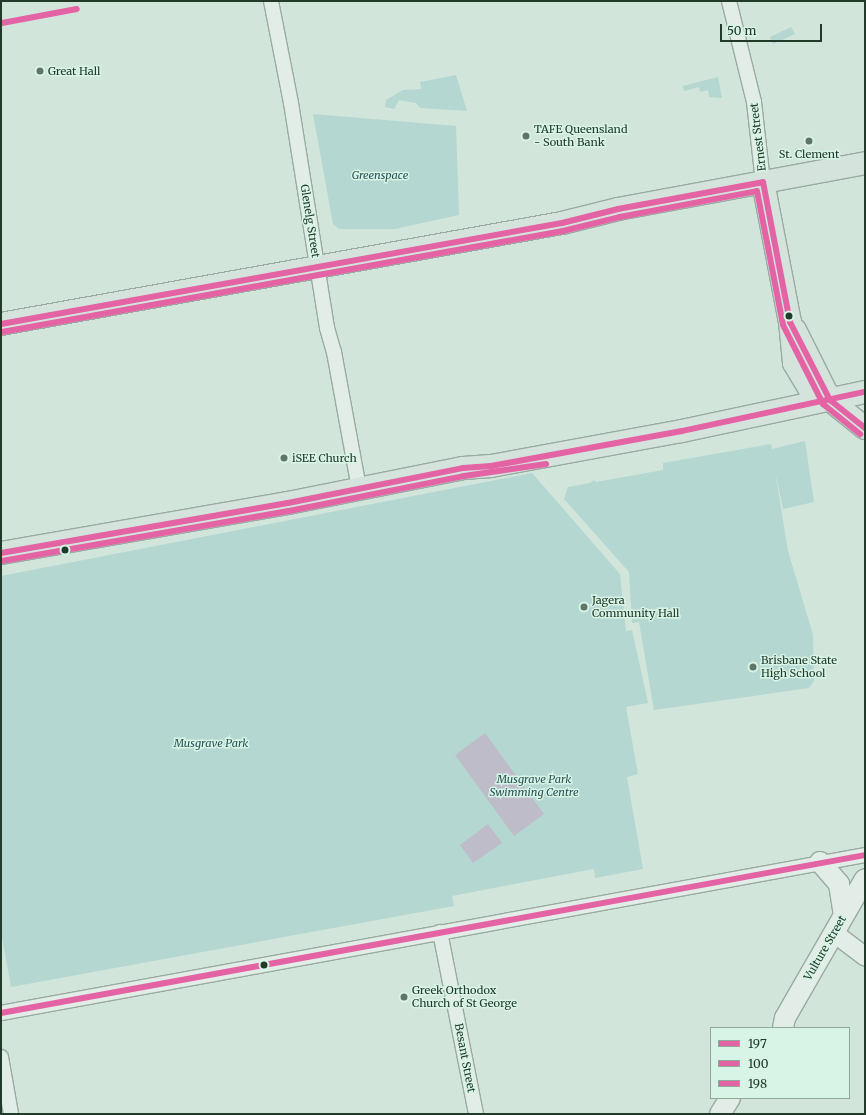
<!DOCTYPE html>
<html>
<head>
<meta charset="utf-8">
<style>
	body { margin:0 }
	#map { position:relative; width:866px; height:1115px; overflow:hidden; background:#d1e5db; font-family:Merriweather,serif }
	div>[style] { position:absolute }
	.green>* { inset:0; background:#b4d7d1 }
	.water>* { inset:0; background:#bebcc9 }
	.roads { filter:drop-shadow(1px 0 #99aba1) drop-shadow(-1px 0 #99aba1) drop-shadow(0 1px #99aba1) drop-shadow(0 -1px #99aba1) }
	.minor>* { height:14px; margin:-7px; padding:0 7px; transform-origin:7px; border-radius:7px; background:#e2ede8 }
	.tertiary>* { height:18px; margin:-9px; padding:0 9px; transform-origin:9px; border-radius:9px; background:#e2ede8 }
	.secondary>* { height:20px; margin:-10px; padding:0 10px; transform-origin:10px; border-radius:10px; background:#e2ede8 }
	.primary>* { height:22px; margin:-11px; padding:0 11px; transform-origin:11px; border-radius:11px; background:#d4e4dd }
	.bus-1>* { height:6px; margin:-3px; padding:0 3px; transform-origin:3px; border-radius:3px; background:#e463a4 }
	.bus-2>* { height:6px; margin:-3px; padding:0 3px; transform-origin:3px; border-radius:3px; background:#e463a4 }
	.bus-3>* { height:6px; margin:-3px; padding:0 3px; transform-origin:3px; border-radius:3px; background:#e463a4 }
	.dots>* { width:11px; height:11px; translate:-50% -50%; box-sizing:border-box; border:2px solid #d8f4e7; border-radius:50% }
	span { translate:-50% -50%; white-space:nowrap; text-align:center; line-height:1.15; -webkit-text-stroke:3px #d8f4e7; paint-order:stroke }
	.poi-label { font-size:11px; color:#213a29 }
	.left { translate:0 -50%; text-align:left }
	.street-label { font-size:11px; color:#213a29 }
	.park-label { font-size:11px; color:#295255; font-style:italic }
	.frame { position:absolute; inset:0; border:2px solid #213a29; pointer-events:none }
	.legend { position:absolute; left:710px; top:1027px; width:140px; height:72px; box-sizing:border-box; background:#d8f4e7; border:1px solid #8faa9b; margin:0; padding:5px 7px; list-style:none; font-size:12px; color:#213a29 }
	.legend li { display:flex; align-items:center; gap:8px; height:20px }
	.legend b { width:20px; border:1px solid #8faa9b }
	.scale { position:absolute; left:720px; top:24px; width:102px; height:18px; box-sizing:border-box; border:2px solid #213a29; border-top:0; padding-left:5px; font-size:12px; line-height:14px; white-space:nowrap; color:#213a29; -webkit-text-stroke:3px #d8f4e7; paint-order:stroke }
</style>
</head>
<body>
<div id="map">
	<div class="green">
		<div style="clip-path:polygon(791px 27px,795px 34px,773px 44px,770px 37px)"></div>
		<div style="clip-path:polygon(456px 75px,467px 111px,420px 108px,416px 103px,399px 100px,394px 109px,385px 107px,386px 100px,403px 90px,421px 89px,420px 82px)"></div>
		<div style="clip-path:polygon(718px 77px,722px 98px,709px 97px,708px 90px,700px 92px,699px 87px,684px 91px,683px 86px)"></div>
		<div style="clip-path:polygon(313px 114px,456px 126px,459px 215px,395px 229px,339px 229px,333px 224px)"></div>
		<div style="clip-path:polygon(805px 441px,814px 502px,783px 509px,775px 471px,788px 551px,813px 635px,814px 681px,809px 688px,654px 710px,639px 622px,632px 623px,629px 572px,564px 499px,568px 487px,590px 483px,594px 480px,596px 482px,663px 470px,663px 463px,771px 444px,772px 449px)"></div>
		<div style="clip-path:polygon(532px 473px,620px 574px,626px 631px,632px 630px,648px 703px,626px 707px,638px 774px,627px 777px,643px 869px,595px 878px,594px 869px,509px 885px,452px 896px,454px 906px,11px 987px,1px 932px,1px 576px)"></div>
	</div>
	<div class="water">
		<div style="clip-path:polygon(485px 733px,544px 814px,514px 836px,455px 755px)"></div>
		<div style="clip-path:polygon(488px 824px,502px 843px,473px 863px,460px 845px)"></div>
	</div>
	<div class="roads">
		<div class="minor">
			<div style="left:271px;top:1px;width:104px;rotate:78.9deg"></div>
			<div style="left:291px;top:103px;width:228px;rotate:80.9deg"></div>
			<div style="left:327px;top:328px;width:25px;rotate:74deg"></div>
			<div style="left:334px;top:352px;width:138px;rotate:79.6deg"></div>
			<div style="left:729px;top:1px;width:104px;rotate:76.1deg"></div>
			<div style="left:754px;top:102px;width:81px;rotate:83.6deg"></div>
			<div style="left:440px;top:932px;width:186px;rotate:78.8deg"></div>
			<div style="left:1px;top:1013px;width:878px;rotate:-10.36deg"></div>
			<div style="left:1px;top:1057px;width:58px;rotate:80deg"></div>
		</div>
		<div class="tertiary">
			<div style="left:834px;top:933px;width:39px;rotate:37deg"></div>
		</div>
		<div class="secondary">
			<div style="left:820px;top:862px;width:29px;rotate:49deg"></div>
			<div style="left:839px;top:884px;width:30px;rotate:81deg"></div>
			<div style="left:783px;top:1028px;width:10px;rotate:-79deg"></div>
			<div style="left:785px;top:1018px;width:160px;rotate:-60.1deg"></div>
			<div style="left:720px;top:1114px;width:19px;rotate:-58deg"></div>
		</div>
		<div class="primary">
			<div style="left:763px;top:182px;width:143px;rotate:79.1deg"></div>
			<div style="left:790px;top:322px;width:41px;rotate:84.4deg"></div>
			<div style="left:794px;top:363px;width:29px;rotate:59deg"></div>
			<div style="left:809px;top:388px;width:24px;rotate:30deg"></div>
			<div style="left:830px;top:400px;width:45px;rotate:38.7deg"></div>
			<div style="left:1px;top:324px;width:570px;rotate:-10.21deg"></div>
			<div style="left:562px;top:223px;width:58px;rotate:-14deg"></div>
			<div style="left:618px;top:209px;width:251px;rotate:-10.5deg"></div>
			<div style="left:795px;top:330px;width:78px;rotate:63.4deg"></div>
			<div style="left:1px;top:553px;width:291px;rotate:-9.9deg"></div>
			<div style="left:288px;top:503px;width:178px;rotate:-11.3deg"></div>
			<div style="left:463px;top:468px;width:28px;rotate:-4deg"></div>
			<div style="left:491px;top:466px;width:194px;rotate:-10.4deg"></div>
			<div style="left:682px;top:431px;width:187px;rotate:-12deg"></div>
		</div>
	</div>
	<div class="bus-1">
		<div style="left:1px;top:324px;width:570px;rotate:-10.21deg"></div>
		<div style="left:562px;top:223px;width:58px;rotate:-14deg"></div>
		<div style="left:618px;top:209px;width:147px;rotate:-10.5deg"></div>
		<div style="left:763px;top:182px;width:143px;rotate:79.1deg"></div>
		<div style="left:790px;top:322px;width:88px;rotate:62.9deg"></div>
		<div style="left:830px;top:400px;width:45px;rotate:38.7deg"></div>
		<div style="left:1px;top:553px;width:291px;rotate:-9.9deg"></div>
		<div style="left:288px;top:503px;width:178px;rotate:-11.3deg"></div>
		<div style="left:463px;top:468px;width:28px;rotate:-4deg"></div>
		<div style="left:491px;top:466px;width:194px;rotate:-10.4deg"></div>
		<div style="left:682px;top:431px;width:186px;rotate:-12.1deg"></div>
	</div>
	<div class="bus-2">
		<div style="left:2px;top:23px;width:76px;rotate:-10.6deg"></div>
		<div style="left:2px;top:332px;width:570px;rotate:-10.21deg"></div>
		<div style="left:563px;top:231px;width:59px;rotate:-13.8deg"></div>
		<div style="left:620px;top:217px;width:139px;rotate:-10.7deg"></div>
		<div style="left:757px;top:191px;width:136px;rotate:79deg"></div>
		<div style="left:783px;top:325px;width:89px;rotate:63.1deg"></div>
		<div style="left:823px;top:404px;width:48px;rotate:39deg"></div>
		<div style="left:2px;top:561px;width:291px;rotate:-9.9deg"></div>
		<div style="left:289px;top:511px;width:178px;rotate:-11.3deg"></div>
		<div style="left:464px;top:476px;width:83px;rotate:-8.3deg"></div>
	</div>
	<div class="bus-3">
		<div style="left:1px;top:1013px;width:878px;rotate:-10.36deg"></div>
	</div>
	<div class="dots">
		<div style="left:40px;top:71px;background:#5f7667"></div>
		<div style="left:526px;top:136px;background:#5f7667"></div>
		<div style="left:809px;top:141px;background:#5f7667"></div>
		<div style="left:789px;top:316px;background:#213a29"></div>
		<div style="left:284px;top:458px;background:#5f7667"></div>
		<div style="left:65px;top:550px;background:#213a29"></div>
		<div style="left:584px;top:607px;background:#5f7667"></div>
		<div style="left:753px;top:667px;background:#5f7667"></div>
		<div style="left:264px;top:965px;background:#213a29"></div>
		<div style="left:404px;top:997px;background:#5f7667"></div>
	</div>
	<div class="poi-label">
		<span class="left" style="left:48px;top:71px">Great Hall</span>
		<span class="left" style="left:534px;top:136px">TAFE Queensland<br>- South Bank</span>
		<span style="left:809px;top:154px">St. Clement</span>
		<span class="left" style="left:292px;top:458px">iSEE Church</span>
		<span class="left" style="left:592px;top:607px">Jagera<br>Community Hall</span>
		<span class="left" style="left:761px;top:667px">Brisbane State<br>High School</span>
		<span class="left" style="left:412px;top:997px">Greek Orthodox<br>Church of St George</span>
	</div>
	<div class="street-label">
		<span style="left:758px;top:137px;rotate:-97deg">Ernest Street</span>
		<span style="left:310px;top:221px;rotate:81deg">Glenelg Street</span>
		<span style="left:825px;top:948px;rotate:-60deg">Vulture Street</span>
		<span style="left:465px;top:1058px;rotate:79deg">Besant Street</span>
	</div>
	<div class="park-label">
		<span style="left:380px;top:175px">Greenspace</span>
		<span style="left:211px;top:743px">Musgrave Park</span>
		<span style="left:534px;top:786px">Musgrave Park<br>Swimming Centre</span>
	</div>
	<div class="frame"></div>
	<ul class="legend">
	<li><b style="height:5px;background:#e463a4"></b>197</li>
	<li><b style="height:5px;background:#e463a4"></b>100</li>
	<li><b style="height:5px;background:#e463a4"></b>198</li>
	</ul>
	<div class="scale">50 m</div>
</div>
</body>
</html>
